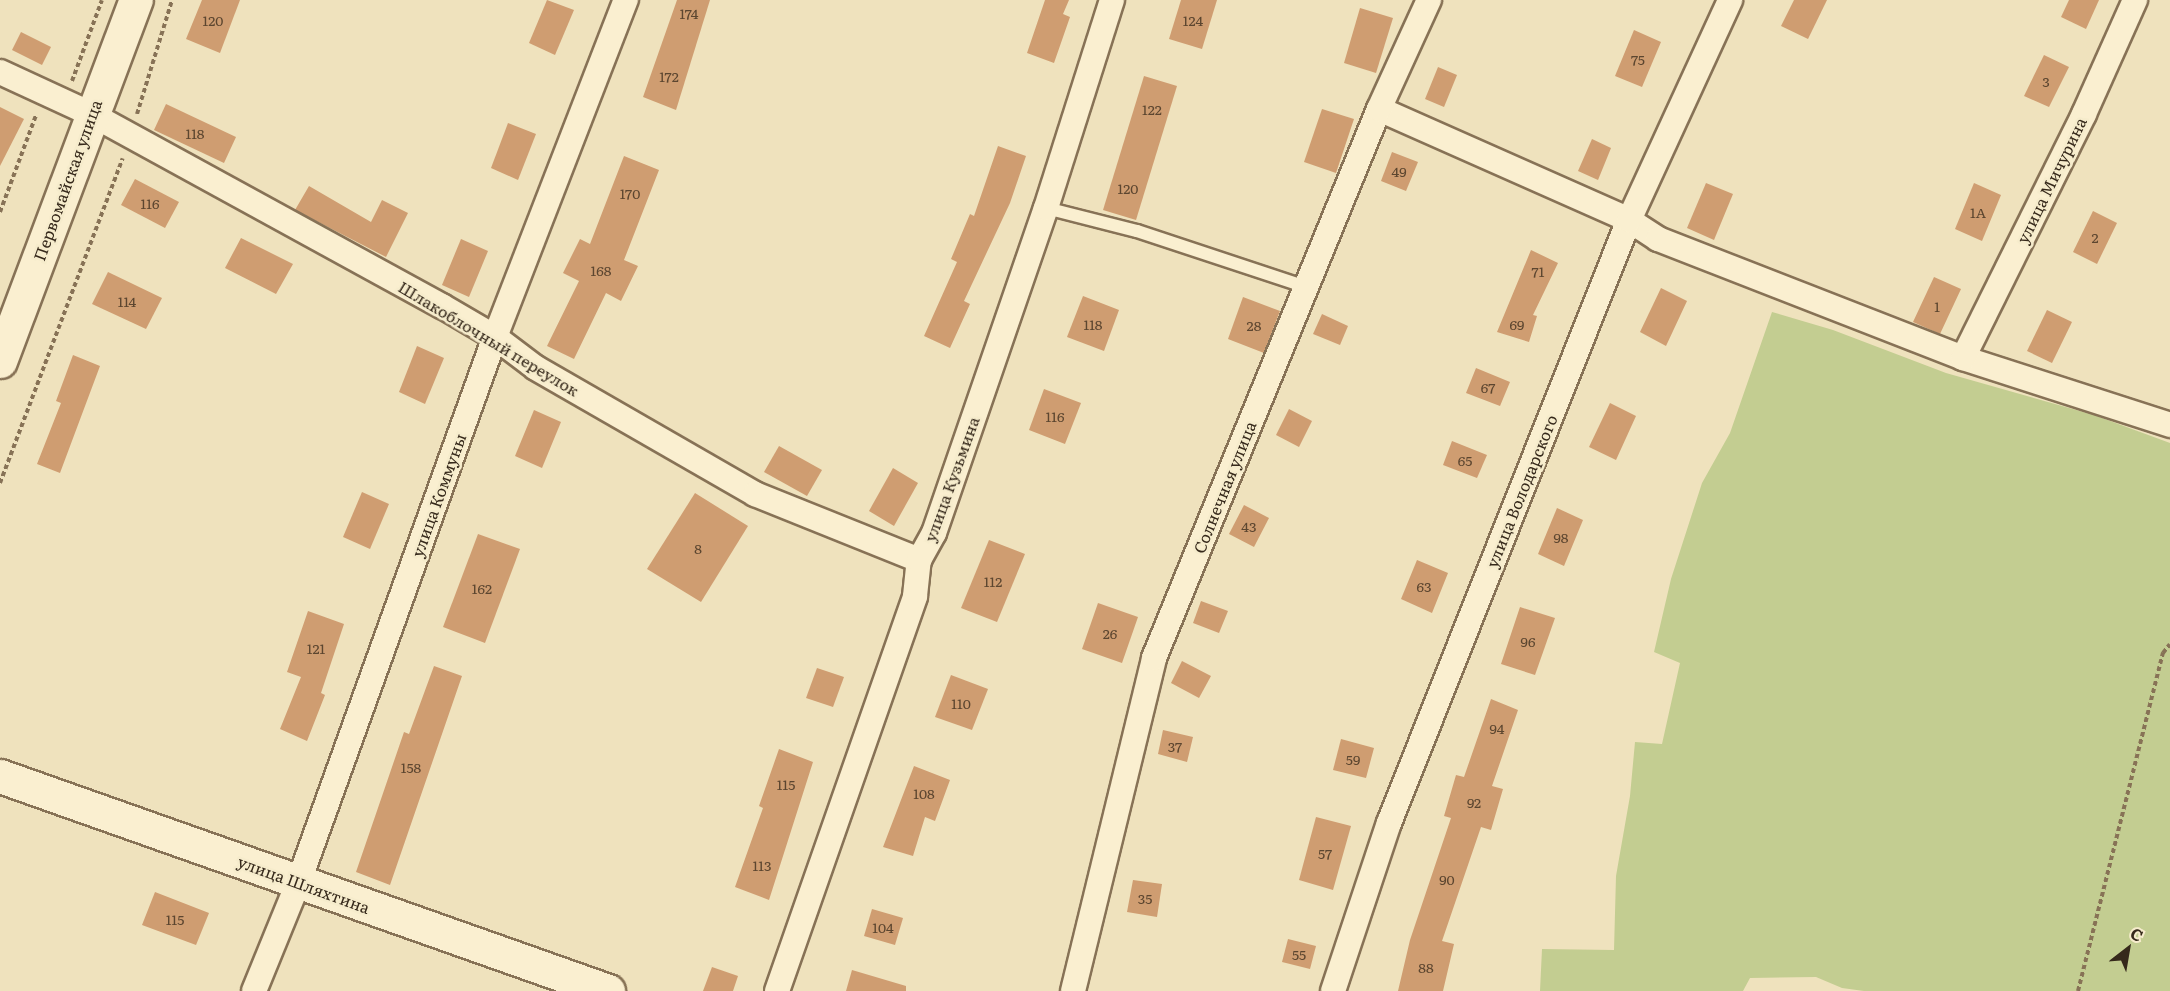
<!DOCTYPE html>
<html>
<head>
<meta charset="utf-8">
<style>
	body { margin:0 }
	#map { position:relative; width:2170px; height:991px; overflow:hidden; background:#efe2bd; font-family:Literata,serif }
	div>[style] { position:absolute }
	.green>* { inset:0; background:#c3cd91 }
	.building>* { inset:0; background:#cf9d71 }
	.path>* { height:4px; margin-top:-2px; transform-origin:0; background:repeating-linear-gradient(90deg,#877256 0 4.5px,transparent 0 7.5px) }
	.roads { filter:drop-shadow(2px 0 #877256) drop-shadow(-2px 0 #877256) drop-shadow(0 2px #877256) drop-shadow(0 -2px #877256) }
	.service>* { height:12px; margin:-6px; padding:0 6px; transform-origin:6px; border-radius:6px; background:#faefd0 }
	.minor>* { height:24px; margin:-12px; padding:0 12px; transform-origin:12px; border-radius:12px; background:#faefd0 }
	.secondary>* { height:33px; margin:-16.5px; padding:0 16.5px; transform-origin:16.5px; border-radius:16.5px; background:#faefd0 }
	span { translate:-50% -50%; white-space:nowrap; text-align:center; line-height:1.15; -webkit-text-stroke:5px #f6eccc; paint-order:stroke }
	.number-label { font-size:14px; color:#5c4630 }
	.number-label span { -webkit-text-stroke-width:0 }
	.street-label { font-size:16px; color:#36291b }
	.north { position:absolute; left:2098px; top:919px; width:60px; height:60px; -webkit-text-stroke:4px #f6eccc; paint-order:stroke; rotate:31deg; font-size:16px; font-weight:700; line-height:24px; text-align:center; color:#36291b }
	.north::after { content:''; display:block; margin:auto; width:21px; height:27px; background:#36291b; clip-path:polygon(50% 0,100% 100%,50% 72%,0 100%) }
</style>
</head>
<body>
<div id="map">
	<div class="green">
		<div style="clip-path:polygon(1772px 312px,1833px 330px,1946px 373px,2094px 415px,2170px 443px,2170px 991px,1864px 991px,1842px 988px,1816px 977px,1750px 978px,1743px 991px,1540px 991px,1542px 949px,1614px 950px,1616px 876px,1630px 796px,1635px 742px,1662px 744px,1680px 663px,1654px 652px,1671px 579px,1702px 483px,1730px 433px)"></div>
	</div>
	<div class="building">
		<div style="clip-path:polygon(202px 0,240px 0,220px 53px,186px 39px)"></div>
		<div style="clip-path:polygon(547px 0,574px 10px,555px 55px,529px 43px)"></div>
		<div style="clip-path:polygon(677px 0,710px 0,676px 110px,643px 97px)"></div>
		<div style="clip-path:polygon(1045px 0,1069px 0,1063px 14px,1070px 17px,1054px 63px,1027px 53px)"></div>
		<div style="clip-path:polygon(1181px 0,1217px 0,1202px 49px,1169px 39px)"></div>
		<div style="clip-path:polygon(1794px 0,1827px 0,1808px 39px,1781px 26px)"></div>
		<div style="clip-path:polygon(2069px 0,2099px 0,2086px 29px,2061px 17px)"></div>
		<div style="clip-path:polygon(1360px 8px,1393px 18px,1376px 73px,1344px 63px)"></div>
		<div style="clip-path:polygon(1634px 30px,1661px 42px,1642px 87px,1615px 76px)"></div>
		<div style="clip-path:polygon(21px 32px,51px 47px,42px 65px,12px 50px)"></div>
		<div style="clip-path:polygon(2044px 55px,2069px 67px,2049px 107px,2024px 96px)"></div>
		<div style="clip-path:polygon(1438px 67px,1457px 75px,1444px 107px,1425px 99px)"></div>
		<div style="clip-path:polygon(1144px 76px,1177px 86px,1136px 220px,1103px 210px)"></div>
		<div style="clip-path:polygon(166px 104px,236px 137px,224px 163px,154px 130px)"></div>
		<div style="clip-path:polygon(0 107px,24px 119px,0 166px)"></div>
		<div style="clip-path:polygon(1322px 109px,1354px 119px,1336px 173px,1304px 162px)"></div>
		<div style="clip-path:polygon(508px 123px,536px 134px,518px 180px,491px 168px)"></div>
		<div style="clip-path:polygon(1592px 139px,1611px 148px,1598px 180px,1578px 171px)"></div>
		<div style="clip-path:polygon(998px 146px,1026px 156px,1010px 203px,964px 301px,970px 304px,950px 348px,924px 336px,957px 262px,951px 259px,970px 214px,974px 216px)"></div>
		<div style="clip-path:polygon(1392px 152px,1418px 162px,1406px 191px,1381px 181px)"></div>
		<div style="clip-path:polygon(624px 156px,659px 170px,624px 260px,638px 266px,621px 301px,606px 293px,574px 359px,547px 346px,579px 281px,563px 273px,580px 239px,590px 244px)"></div>
		<div style="clip-path:polygon(135px 179px,179px 202px,165px 228px,121px 205px)"></div>
		<div style="clip-path:polygon(1706px 183px,1733px 194px,1714px 240px,1687px 228px)"></div>
		<div style="clip-path:polygon(1974px 183px,2001px 195px,1982px 241px,1955px 229px)"></div>
		<div style="clip-path:polygon(309px 186px,371px 222px,382px 200px,408px 213px,386px 257px,295px 210px)"></div>
		<div style="clip-path:polygon(2093px 211px,2117px 223px,2097px 264px,2073px 252px)"></div>
		<div style="clip-path:polygon(241px 238px,293px 264px,276px 294px,225px 268px)"></div>
		<div style="clip-path:polygon(461px 239px,488px 251px,469px 297px,442px 285px)"></div>
		<div style="clip-path:polygon(1531px 250px,1558px 263px,1533px 315px,1537px 316px,1529px 342px,1497px 332px)"></div>
		<div style="clip-path:polygon(108px 272px,162px 298px,146px 329px,92px 304px)"></div>
		<div style="clip-path:polygon(1934px 277px,1961px 289px,1940px 334px,1913px 322px)"></div>
		<div style="clip-path:polygon(1661px 288px,1687px 301px,1666px 346px,1640px 332px)"></div>
		<div style="clip-path:polygon(1083px 296px,1119px 310px,1104px 351px,1067px 337px)"></div>
		<div style="clip-path:polygon(1243px 297px,1280px 311px,1264px 353px,1228px 339px)"></div>
		<div style="clip-path:polygon(2047px 310px,2072px 322px,2052px 363px,2027px 351px)"></div>
		<div style="clip-path:polygon(1322px 314px,1348px 326px,1340px 345px,1313px 334px)"></div>
		<div style="clip-path:polygon(417px 346px,444px 358px,425px 404px,399px 392px)"></div>
		<div style="clip-path:polygon(73px 355px,100px 366px,60px 473px,37px 464px,61px 403px,56px 401px)"></div>
		<div style="clip-path:polygon(1476px 368px,1510px 382px,1500px 406px,1466px 393px)"></div>
		<div style="clip-path:polygon(1044px 389px,1081px 403px,1065px 444px,1029px 430px)"></div>
		<div style="clip-path:polygon(1610px 403px,1636px 416px,1616px 460px,1589px 447px)"></div>
		<div style="clip-path:polygon(1289px 409px,1312px 421px,1299px 447px,1276px 435px)"></div>
		<div style="clip-path:polygon(534px 410px,561px 422px,542px 468px,515px 456px)"></div>
		<div style="clip-path:polygon(1452px 441px,1487px 455px,1477px 478px,1443px 465px)"></div>
		<div style="clip-path:polygon(779px 446px,822px 470px,807px 496px,764px 472px)"></div>
		<div style="clip-path:polygon(893px 468px,918px 483px,894px 526px,869px 511px)"></div>
		<div style="clip-path:polygon(362px 492px,389px 504px,370px 549px,343px 537px)"></div>
		<div style="clip-path:polygon(695px 493px,748px 526px,701px 602px,647px 569px)"></div>
		<div style="clip-path:polygon(1244px 505px,1269px 518px,1254px 547px,1229px 534px)"></div>
		<div style="clip-path:polygon(1557px 508px,1583px 520px,1564px 566px,1538px 554px)"></div>
		<div style="clip-path:polygon(478px 534px,520px 549px,485px 643px,443px 627px)"></div>
		<div style="clip-path:polygon(989px 540px,1025px 554px,997px 622px,961px 608px)"></div>
		<div style="clip-path:polygon(1417px 560px,1448px 573px,1432px 613px,1401px 599px)"></div>
		<div style="clip-path:polygon(1201px 601px,1228px 611px,1219px 633px,1193px 623px)"></div>
		<div style="clip-path:polygon(1098px 603px,1138px 617px,1122px 663px,1082px 649px)"></div>
		<div style="clip-path:polygon(1520px 607px,1555px 618px,1535px 675px,1501px 664px)"></div>
		<div style="clip-path:polygon(308px 611px,344px 624px,321px 693px,325px 695px,307px 741px,280px 729px,301px 677px,287px 672px)"></div>
		<div style="clip-path:polygon(1182px 661px,1211px 676px,1199px 698px,1171px 683px)"></div>
		<div style="clip-path:polygon(434px 666px,462px 676px,390px 885px,356px 872px,404px 732px,409px 734px)"></div>
		<div style="clip-path:polygon(817px 668px,844px 677px,833px 707px,806px 698px)"></div>
		<div style="clip-path:polygon(951px 675px,988px 689px,972px 730px,935px 717px)"></div>
		<div style="clip-path:polygon(1491px 699px,1518px 710px,1492px 786px,1503px 789px,1491px 830px,1481px 827px,1442px 941px,1454px 944px,1443px 991px,1398px 991px,1410px 940px,1451px 818px,1444px 816px,1456px 775px,1464px 777px)"></div>
		<div style="clip-path:polygon(1163px 730px,1193px 737px,1187px 762px,1158px 754px)"></div>
		<div style="clip-path:polygon(1341px 739px,1374px 748px,1366px 778px,1333px 770px)"></div>
		<div style="clip-path:polygon(779px 749px,813px 762px,769px 900px,735px 887px,763px 808px,759px 806px)"></div>
		<div style="clip-path:polygon(914px 766px,950px 780px,935px 821px,925px 817px,913px 856px,883px 847px)"></div>
		<div style="clip-path:polygon(1316px 817px,1351px 826px,1333px 890px,1299px 880px)"></div>
		<div style="clip-path:polygon(1133px 880px,1162px 884px,1157px 917px,1127px 912px)"></div>
		<div style="clip-path:polygon(155px 892px,209px 913px,196px 945px,142px 925px)"></div>
		<div style="clip-path:polygon(872px 909px,903px 918px,895px 945px,864px 936px)"></div>
		<div style="clip-path:polygon(1288px 939px,1316px 946px,1310px 969px,1282px 962px)"></div>
		<div style="clip-path:polygon(712px 967px,738px 976px,733px 991px,703px 991px)"></div>
		<div style="clip-path:polygon(852px 970px,906px 986px,906px 991px,846px 991px)"></div>
	</div>
	<div class="path">
		<div style="left:72px;top:81px;width:86px;rotate:-69.7deg"></div>
		<div style="left:137px;top:114px;width:119px;rotate:-72.9deg"></div>
		<div style="left:0;top:212px;width:103px;rotate:-69.6deg"></div>
		<div style="left:0;top:483px;width:347px;rotate:-69.3deg"></div>
		<div style="left:2078px;top:991px;width:349px;rotate:-75.9deg"></div>
		<div style="left:2163px;top:653px;width:11px;rotate:-52deg"></div>
	</div>
	<div class="roads">
		<div class="service">
			<div style="left:1046px;top:208px;width:94px;rotate:14.2deg"></div>
			<div style="left:1137px;top:231px;width:178px;rotate:18.3deg"></div>
		</div>
		<div class="minor">
			<div style="left:0;top:72px;width:100px;rotate:24.8deg"></div>
			<div style="left:91px;top:114px;width:400px;rotate:28.7deg"></div>
			<div style="left:442px;top:306px;width:61px;rotate:30.3deg"></div>
			<div style="left:495px;top:337px;width:51px;rotate:37.1deg"></div>
			<div style="left:536px;top:368px;width:253px;rotate:29.9deg"></div>
			<div style="left:755px;top:494px;width:177px;rotate:21.9deg"></div>
			<div style="left:1379px;top:109px;width:274px;rotate:23.9deg"></div>
			<div style="left:1629px;top:220px;width:35px;rotate:33deg"></div>
			<div style="left:1658px;top:239px;width:327px;rotate:21.3deg"></div>
			<div style="left:1963px;top:358px;width:218px;rotate:17.9deg"></div>
			<div style="left:1963px;top:358px;width:272px;rotate:-63.6deg"></div>
			<div style="left:2084px;top:114px;width:125px;rotate:-65.9deg"></div>
			<div style="left:254px;top:991px;width:119px;rotate:-67.8deg"></div>
			<div style="left:299px;top:881px;width:578px;rotate:-70.19deg"></div>
			<div style="left:495px;top:337px;width:362px;rotate:-68.8deg"></div>
			<div style="left:777px;top:991px;width:418px;rotate:-70.7deg"></div>
			<div style="left:915px;top:596px;width:36px;rotate:-84deg"></div>
			<div style="left:919px;top:560px;width:31px;rotate:-61deg"></div>
			<div style="left:934px;top:533px;width:344px;rotate:-71deg"></div>
			<div style="left:1046px;top:208px;width:218px;rotate:-72.4deg"></div>
			<div style="left:1073px;top:991px;width:343px;rotate:-76.3deg"></div>
			<div style="left:1154px;top:658px;width:593px;rotate:-67.71deg"></div>
			<div style="left:1379px;top:109px;width:120px;rotate:-65.4deg"></div>
			<div style="left:1333px;top:991px;width:177px;rotate:-71.6deg"></div>
			<div style="left:1389px;top:823px;width:649px;rotate:-68.3deg"></div>
			<div style="left:1629px;top:220px;width:242px;rotate:-65.3deg"></div>
		</div>
		<div class="secondary">
			<div style="left:0;top:361px;width:386px;rotate:-69.4deg"></div>
			<div style="left:0;top:776px;width:645px;rotate:19.47deg"></div>
		</div>
	</div>
	<div class="number-label">
		<span style="left:689px;top:13px">174</span>
		<span style="left:213px;top:20px">120</span>
		<span style="left:1193px;top:20px">124</span>
		<span style="left:1638px;top:59px">75</span>
		<span style="left:669px;top:76px">172</span>
		<span style="left:2046px;top:81px">3</span>
		<span style="left:1152px;top:109px">122</span>
		<span style="left:195px;top:133px">118</span>
		<span style="left:1399px;top:171px">49</span>
		<span style="left:1128px;top:188px">120</span>
		<span style="left:630px;top:193px">170</span>
		<span style="left:150px;top:203px">116</span>
		<span style="left:1978px;top:212px">1А</span>
		<span style="left:2095px;top:237px">2</span>
		<span style="left:601px;top:270px">168</span>
		<span style="left:1538px;top:271px">71</span>
		<span style="left:127px;top:301px">114</span>
		<span style="left:1937px;top:306px">1</span>
		<span style="left:1093px;top:324px">118</span>
		<span style="left:1517px;top:324px">69</span>
		<span style="left:1254px;top:325px">28</span>
		<span style="left:1488px;top:387px">67</span>
		<span style="left:1055px;top:416px">116</span>
		<span style="left:1465px;top:460px">65</span>
		<span style="left:1249px;top:526px">43</span>
		<span style="left:1561px;top:537px">98</span>
		<span style="left:698px;top:548px">8</span>
		<span style="left:993px;top:581px">112</span>
		<span style="left:1424px;top:586px">63</span>
		<span style="left:482px;top:588px">162</span>
		<span style="left:1110px;top:633px">26</span>
		<span style="left:1528px;top:641px">96</span>
		<span style="left:316px;top:648px">121</span>
		<span style="left:961px;top:703px">110</span>
		<span style="left:1497px;top:728px">94</span>
		<span style="left:1175px;top:746px">37</span>
		<span style="left:1353px;top:759px">59</span>
		<span style="left:411px;top:767px">158</span>
		<span style="left:786px;top:784px">115</span>
		<span style="left:924px;top:793px">108</span>
		<span style="left:1474px;top:802px">92</span>
		<span style="left:1325px;top:853px">57</span>
		<span style="left:762px;top:865px">113</span>
		<span style="left:1447px;top:879px">90</span>
		<span style="left:1145px;top:898px">35</span>
		<span style="left:175px;top:919px">115</span>
		<span style="left:883px;top:927px">104</span>
		<span style="left:1299px;top:954px">55</span>
		<span style="left:1426px;top:967px">88</span>
	</div>
	<div class="street-label">
		<span style="left:67px;top:180px;rotate:-70deg">Первомайская улица</span>
		<span style="left:2051px;top:180px;rotate:-64deg">улица Мичурина</span>
		<span style="left:489px;top:338px;rotate:31deg">Шлакоблочный переулок</span>
		<span style="left:951px;top:479px;rotate:-70deg">улица Кузьмина</span>
		<span style="left:1224px;top:487px;rotate:-68deg">Солнечная улица</span>
		<span style="left:1521px;top:491px;rotate:-68deg">улица Володарского</span>
		<span style="left:438px;top:495px;rotate:-70deg">улица Коммуны</span>
		<span style="left:304px;top:884px;rotate:20deg">улица Шляхтина</span>
	</div>
	<div class="north">С</div>
</div>
</body>
</html>
